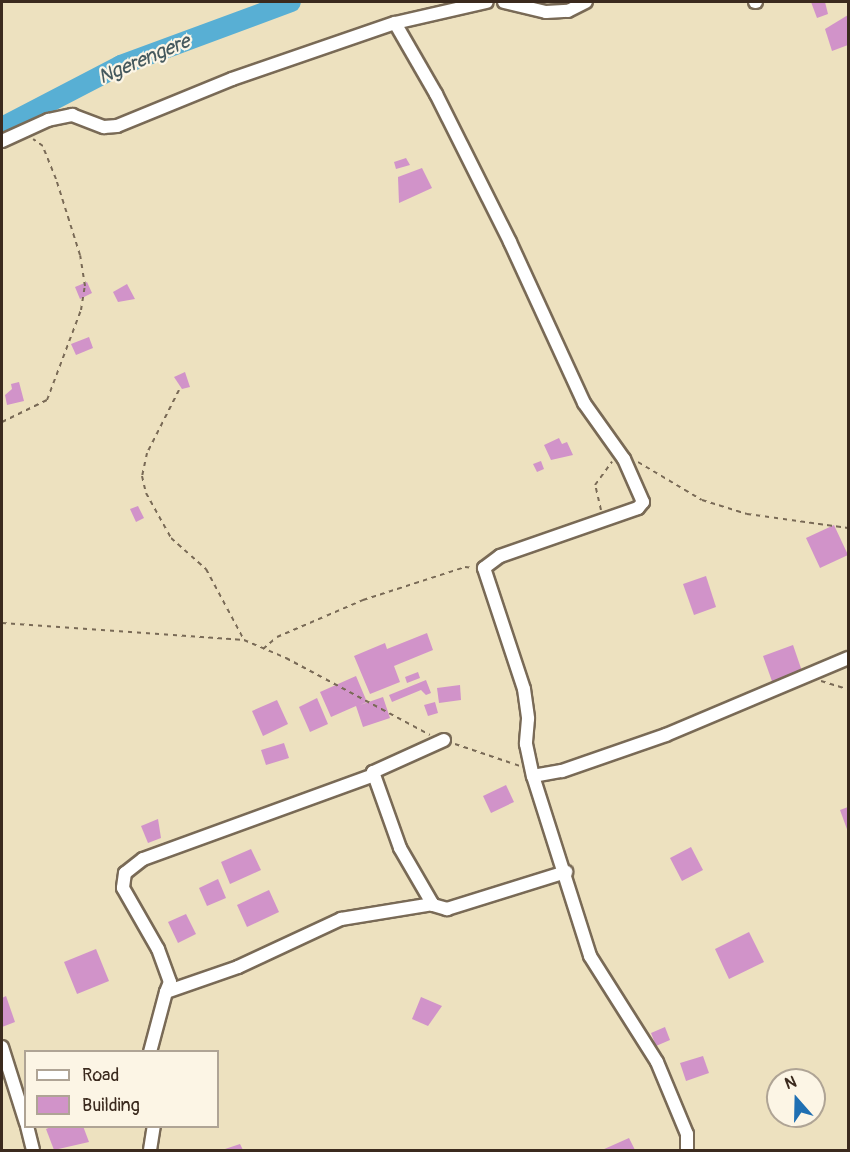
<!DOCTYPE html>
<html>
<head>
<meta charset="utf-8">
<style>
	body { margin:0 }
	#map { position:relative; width:850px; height:1152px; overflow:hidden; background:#ede1bf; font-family:Pangolin,sans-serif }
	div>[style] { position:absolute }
	.river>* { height:20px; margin:-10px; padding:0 10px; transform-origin:10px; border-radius:10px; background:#58afd4 }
	.building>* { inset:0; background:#d193c9 }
	.path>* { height:2px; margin-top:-1px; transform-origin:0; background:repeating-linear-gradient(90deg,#796a56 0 4.5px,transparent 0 9px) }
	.roads { filter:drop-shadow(2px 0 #796a56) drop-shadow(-2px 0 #796a56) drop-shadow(0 2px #796a56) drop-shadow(0 -2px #796a56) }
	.street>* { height:12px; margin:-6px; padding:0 6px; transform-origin:6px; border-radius:6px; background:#fff }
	span { translate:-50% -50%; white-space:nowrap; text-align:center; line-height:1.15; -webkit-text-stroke:4.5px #fcf5e5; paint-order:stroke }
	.water-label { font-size:20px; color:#45595e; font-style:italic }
	.frame { position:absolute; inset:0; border:3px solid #3b2a1e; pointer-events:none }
	.legend { position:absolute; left:24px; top:1050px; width:195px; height:78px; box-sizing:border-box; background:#fcf5e5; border:2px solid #afa495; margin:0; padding:8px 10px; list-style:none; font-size:18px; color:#3b2a1e }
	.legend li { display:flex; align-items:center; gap:12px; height:30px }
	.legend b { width:30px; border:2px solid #afa495 }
	.north { position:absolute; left:766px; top:1068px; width:60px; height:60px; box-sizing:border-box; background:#fcf5e5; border:2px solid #afa495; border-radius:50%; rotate:340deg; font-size:16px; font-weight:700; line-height:24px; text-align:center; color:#3b2a1e }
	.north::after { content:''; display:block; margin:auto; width:21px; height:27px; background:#1f6fb2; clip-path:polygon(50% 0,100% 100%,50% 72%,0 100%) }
</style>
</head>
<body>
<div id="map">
	<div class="river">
		<div style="left:2px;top:127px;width:134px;rotate:-27.5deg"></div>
		<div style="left:121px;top:65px;width:181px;rotate:-20.3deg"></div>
	</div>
	<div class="building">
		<div style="clip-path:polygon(811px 2px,825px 2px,828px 14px,817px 18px)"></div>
		<div style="clip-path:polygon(848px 15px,848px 45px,832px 51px,825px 29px)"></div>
		<div style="clip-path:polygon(406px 158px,410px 165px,396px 169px,394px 162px)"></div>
		<div style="clip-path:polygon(422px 168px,432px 188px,399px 203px,398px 177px)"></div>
		<div style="clip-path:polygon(87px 282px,92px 293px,80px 299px,75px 287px)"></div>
		<div style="clip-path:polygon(127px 284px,135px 299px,118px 302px,113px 292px)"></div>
		<div style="clip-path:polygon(89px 337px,93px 348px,76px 355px,71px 344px)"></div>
		<div style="clip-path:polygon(185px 372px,190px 387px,182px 389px,174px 377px)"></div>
		<div style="clip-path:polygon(19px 382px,24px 401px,7px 405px,5px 395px,12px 389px,11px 384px)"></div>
		<div style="clip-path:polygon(559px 438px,562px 444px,567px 442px,573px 455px,551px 460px,544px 445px)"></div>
		<div style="clip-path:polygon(541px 461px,544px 469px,537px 472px,533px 464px)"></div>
		<div style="clip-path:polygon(138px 506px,144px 518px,136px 522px,130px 509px)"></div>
		<div style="clip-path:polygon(834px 525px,848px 555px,820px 568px,806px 538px)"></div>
		<div style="clip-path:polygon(706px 576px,716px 607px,694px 615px,683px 584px)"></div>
		<div style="clip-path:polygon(427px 633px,433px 650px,394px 666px,400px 682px,370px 694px,354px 656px,385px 643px,387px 649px)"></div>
		<div style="clip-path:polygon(793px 645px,803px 674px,773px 684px,763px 656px)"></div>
		<div style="clip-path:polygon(418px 672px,420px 678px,407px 683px,405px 677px)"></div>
		<div style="clip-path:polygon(356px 676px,367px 702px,360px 705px,383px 697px,390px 718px,363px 727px,356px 706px,331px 717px,320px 692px)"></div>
		<div style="clip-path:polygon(426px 680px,431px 693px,426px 695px,421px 690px,392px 702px,389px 695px)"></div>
		<div style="clip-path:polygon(460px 685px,461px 700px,439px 703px,437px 688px)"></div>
		<div style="clip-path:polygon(317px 698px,328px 724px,310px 732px,299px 707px)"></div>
		<div style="clip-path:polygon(277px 700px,288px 724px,263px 736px,252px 711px)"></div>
		<div style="clip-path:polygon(435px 702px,438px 713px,428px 716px,424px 705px)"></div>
		<div style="clip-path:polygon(284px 743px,289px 758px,266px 765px,261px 750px)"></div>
		<div style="clip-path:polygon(506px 785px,514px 802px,491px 813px,483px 796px)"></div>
		<div style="clip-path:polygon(848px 807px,848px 832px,840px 810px)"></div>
		<div style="clip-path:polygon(158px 819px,161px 838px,148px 843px,141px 826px)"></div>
		<div style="clip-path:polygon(691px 847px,703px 870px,682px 881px,670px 858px)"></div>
		<div style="clip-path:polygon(251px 849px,261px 870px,230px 884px,221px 862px)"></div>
		<div style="clip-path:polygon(218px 879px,226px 898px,207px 906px,199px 888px)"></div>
		<div style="clip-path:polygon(269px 890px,279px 912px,247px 927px,237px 905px)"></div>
		<div style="clip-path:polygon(186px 914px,196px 934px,178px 943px,168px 922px)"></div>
		<div style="clip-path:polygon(749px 932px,764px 962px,729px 979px,715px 949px)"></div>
		<div style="clip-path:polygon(96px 949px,109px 981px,77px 994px,64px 962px)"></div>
		<div style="clip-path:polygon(6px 996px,15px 1022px,2px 1027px,2px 998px)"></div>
		<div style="clip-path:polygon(421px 997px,442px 1006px,428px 1026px,412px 1019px)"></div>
		<div style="clip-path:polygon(665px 1027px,670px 1040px,656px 1046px,651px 1033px)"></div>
		<div style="clip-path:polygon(703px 1056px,709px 1073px,686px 1081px,680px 1063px)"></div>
		<div style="clip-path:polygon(53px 1126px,83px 1126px,89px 1142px,54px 1150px,46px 1129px)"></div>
		<div style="clip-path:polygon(629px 1138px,635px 1150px,602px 1150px)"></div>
		<div style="clip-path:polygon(240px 1144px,243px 1150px,222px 1150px)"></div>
	</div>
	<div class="path">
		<div style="left:179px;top:390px;width:71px;rotate:116.9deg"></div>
		<div style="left:147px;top:453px;width:24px;rotate:102deg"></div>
		<div style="left:142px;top:476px;width:17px;rotate:77deg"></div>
		<div style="left:146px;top:493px;width:51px;rotate:60.9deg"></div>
		<div style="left:171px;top:538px;width:47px;rotate:41.5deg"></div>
		<div style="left:206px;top:569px;width:81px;rotate:61.8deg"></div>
		<div style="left:2px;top:422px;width:50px;rotate:-26.1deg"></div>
		<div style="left:47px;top:400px;width:96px;rotate:-69.3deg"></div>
		<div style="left:81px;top:310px;width:24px;rotate:-81deg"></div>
		<div style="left:85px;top:286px;width:31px;rotate:-99deg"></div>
		<div style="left:80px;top:255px;width:80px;rotate:-107.5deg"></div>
		<div style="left:56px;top:179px;width:35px;rotate:-112deg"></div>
		<div style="left:43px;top:146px;width:12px;rotate:-145deg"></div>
		<div style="left:638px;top:462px;width:74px;rotate:30.7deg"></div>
		<div style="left:702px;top:500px;width:47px;rotate:17.3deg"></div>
		<div style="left:747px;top:514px;width:102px;rotate:7.9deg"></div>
		<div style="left:601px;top:510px;width:26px;rotate:-103deg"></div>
		<div style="left:595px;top:485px;width:29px;rotate:-54deg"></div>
		<div style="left:2px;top:623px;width:243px;rotate:4deg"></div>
		<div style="left:244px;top:640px;width:46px;rotate:23.2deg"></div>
		<div style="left:286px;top:658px;width:163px;rotate:28.1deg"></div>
		<div style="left:263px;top:649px;width:18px;rotate:-41deg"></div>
		<div style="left:277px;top:637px;width:94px;rotate:-23.3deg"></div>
		<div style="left:363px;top:600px;width:107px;rotate:-17.9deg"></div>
		<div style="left:465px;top:567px;width:9px;rotate:6deg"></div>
		<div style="left:821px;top:681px;width:28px;rotate:17deg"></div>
		<div style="left:455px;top:744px;width:69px;rotate:18.7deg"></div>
	</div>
	<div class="roads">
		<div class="street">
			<div style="left:504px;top:2px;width:43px;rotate:13.4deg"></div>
			<div style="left:546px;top:12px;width:22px;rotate:-3deg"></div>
			<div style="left:568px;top:11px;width:20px;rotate:-27deg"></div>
			<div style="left:755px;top:2px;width:1px"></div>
			<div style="left:395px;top:23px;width:82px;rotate:60deg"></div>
			<div style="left:436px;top:94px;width:165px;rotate:63.4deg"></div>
			<div style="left:510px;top:242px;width:177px;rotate:65.3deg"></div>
			<div style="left:584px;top:403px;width:69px;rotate:54.5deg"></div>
			<div style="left:624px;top:459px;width:47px;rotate:66.2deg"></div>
			<div style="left:643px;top:502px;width:8px;rotate:130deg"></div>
			<div style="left:638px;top:508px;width:146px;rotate:160.8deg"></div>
			<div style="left:500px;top:556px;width:20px;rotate:143deg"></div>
			<div style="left:484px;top:568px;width:127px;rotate:71.7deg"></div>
			<div style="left:524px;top:689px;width:30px;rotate:82deg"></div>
			<div style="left:528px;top:719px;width:25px;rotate:95deg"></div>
			<div style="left:526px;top:744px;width:33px;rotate:78deg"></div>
			<div style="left:533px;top:776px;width:189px;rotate:72.4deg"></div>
			<div style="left:590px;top:956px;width:125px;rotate:57.7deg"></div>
			<div style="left:657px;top:1062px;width:78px;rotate:67.4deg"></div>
			<div style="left:687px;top:1134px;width:16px;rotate:90deg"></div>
			<div style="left:2px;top:141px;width:51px;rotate:-24.5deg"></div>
			<div style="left:48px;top:120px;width:25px;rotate:-12deg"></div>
			<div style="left:72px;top:115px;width:34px;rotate:21deg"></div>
			<div style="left:104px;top:127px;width:13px;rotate:-4deg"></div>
			<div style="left:117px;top:126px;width:124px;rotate:-22.2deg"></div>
			<div style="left:232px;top:79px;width:172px;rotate:-19deg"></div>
			<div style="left:395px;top:23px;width:94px;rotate:-12.9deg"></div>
			<div style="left:444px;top:740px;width:78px;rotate:155.7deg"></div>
			<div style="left:373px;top:772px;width:81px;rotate:70.4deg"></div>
			<div style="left:400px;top:848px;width:66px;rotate:59.9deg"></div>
			<div style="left:433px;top:905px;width:15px;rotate:16deg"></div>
			<div style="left:447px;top:909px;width:125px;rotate:-17.3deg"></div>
			<div style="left:374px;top:775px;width:246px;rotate:160deg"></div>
			<div style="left:143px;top:859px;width:23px;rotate:142deg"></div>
			<div style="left:125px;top:873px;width:15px;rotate:98deg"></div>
			<div style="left:123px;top:888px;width:70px;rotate:60.2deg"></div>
			<div style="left:158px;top:949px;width:35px;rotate:70deg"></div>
			<div style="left:170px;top:982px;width:11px;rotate:112deg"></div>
			<div style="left:166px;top:992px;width:76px;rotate:-19.1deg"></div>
			<div style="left:238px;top:967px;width:114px;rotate:-25deg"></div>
			<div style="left:341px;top:919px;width:93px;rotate:-9.3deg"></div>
			<div style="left:533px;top:776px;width:29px;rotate:-10deg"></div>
			<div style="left:562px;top:771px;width:110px;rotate:-19.1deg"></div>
			<div style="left:666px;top:735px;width:198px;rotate:-22.9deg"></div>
			<div style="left:2px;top:1047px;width:80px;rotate:72.5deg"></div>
			<div style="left:150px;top:1052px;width:62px;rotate:-75.1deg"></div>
			<div style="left:27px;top:1126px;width:25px;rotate:76deg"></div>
			<div style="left:150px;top:1150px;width:24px;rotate:-81deg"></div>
		</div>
	</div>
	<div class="water-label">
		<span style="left:144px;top:59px;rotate:-23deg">Ngerengere</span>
	</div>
	<div class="frame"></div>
	<ul class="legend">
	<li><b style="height:8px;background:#fff"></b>Road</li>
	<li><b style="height:16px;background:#d193c9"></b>Building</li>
	</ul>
	<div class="north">N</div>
</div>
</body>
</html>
